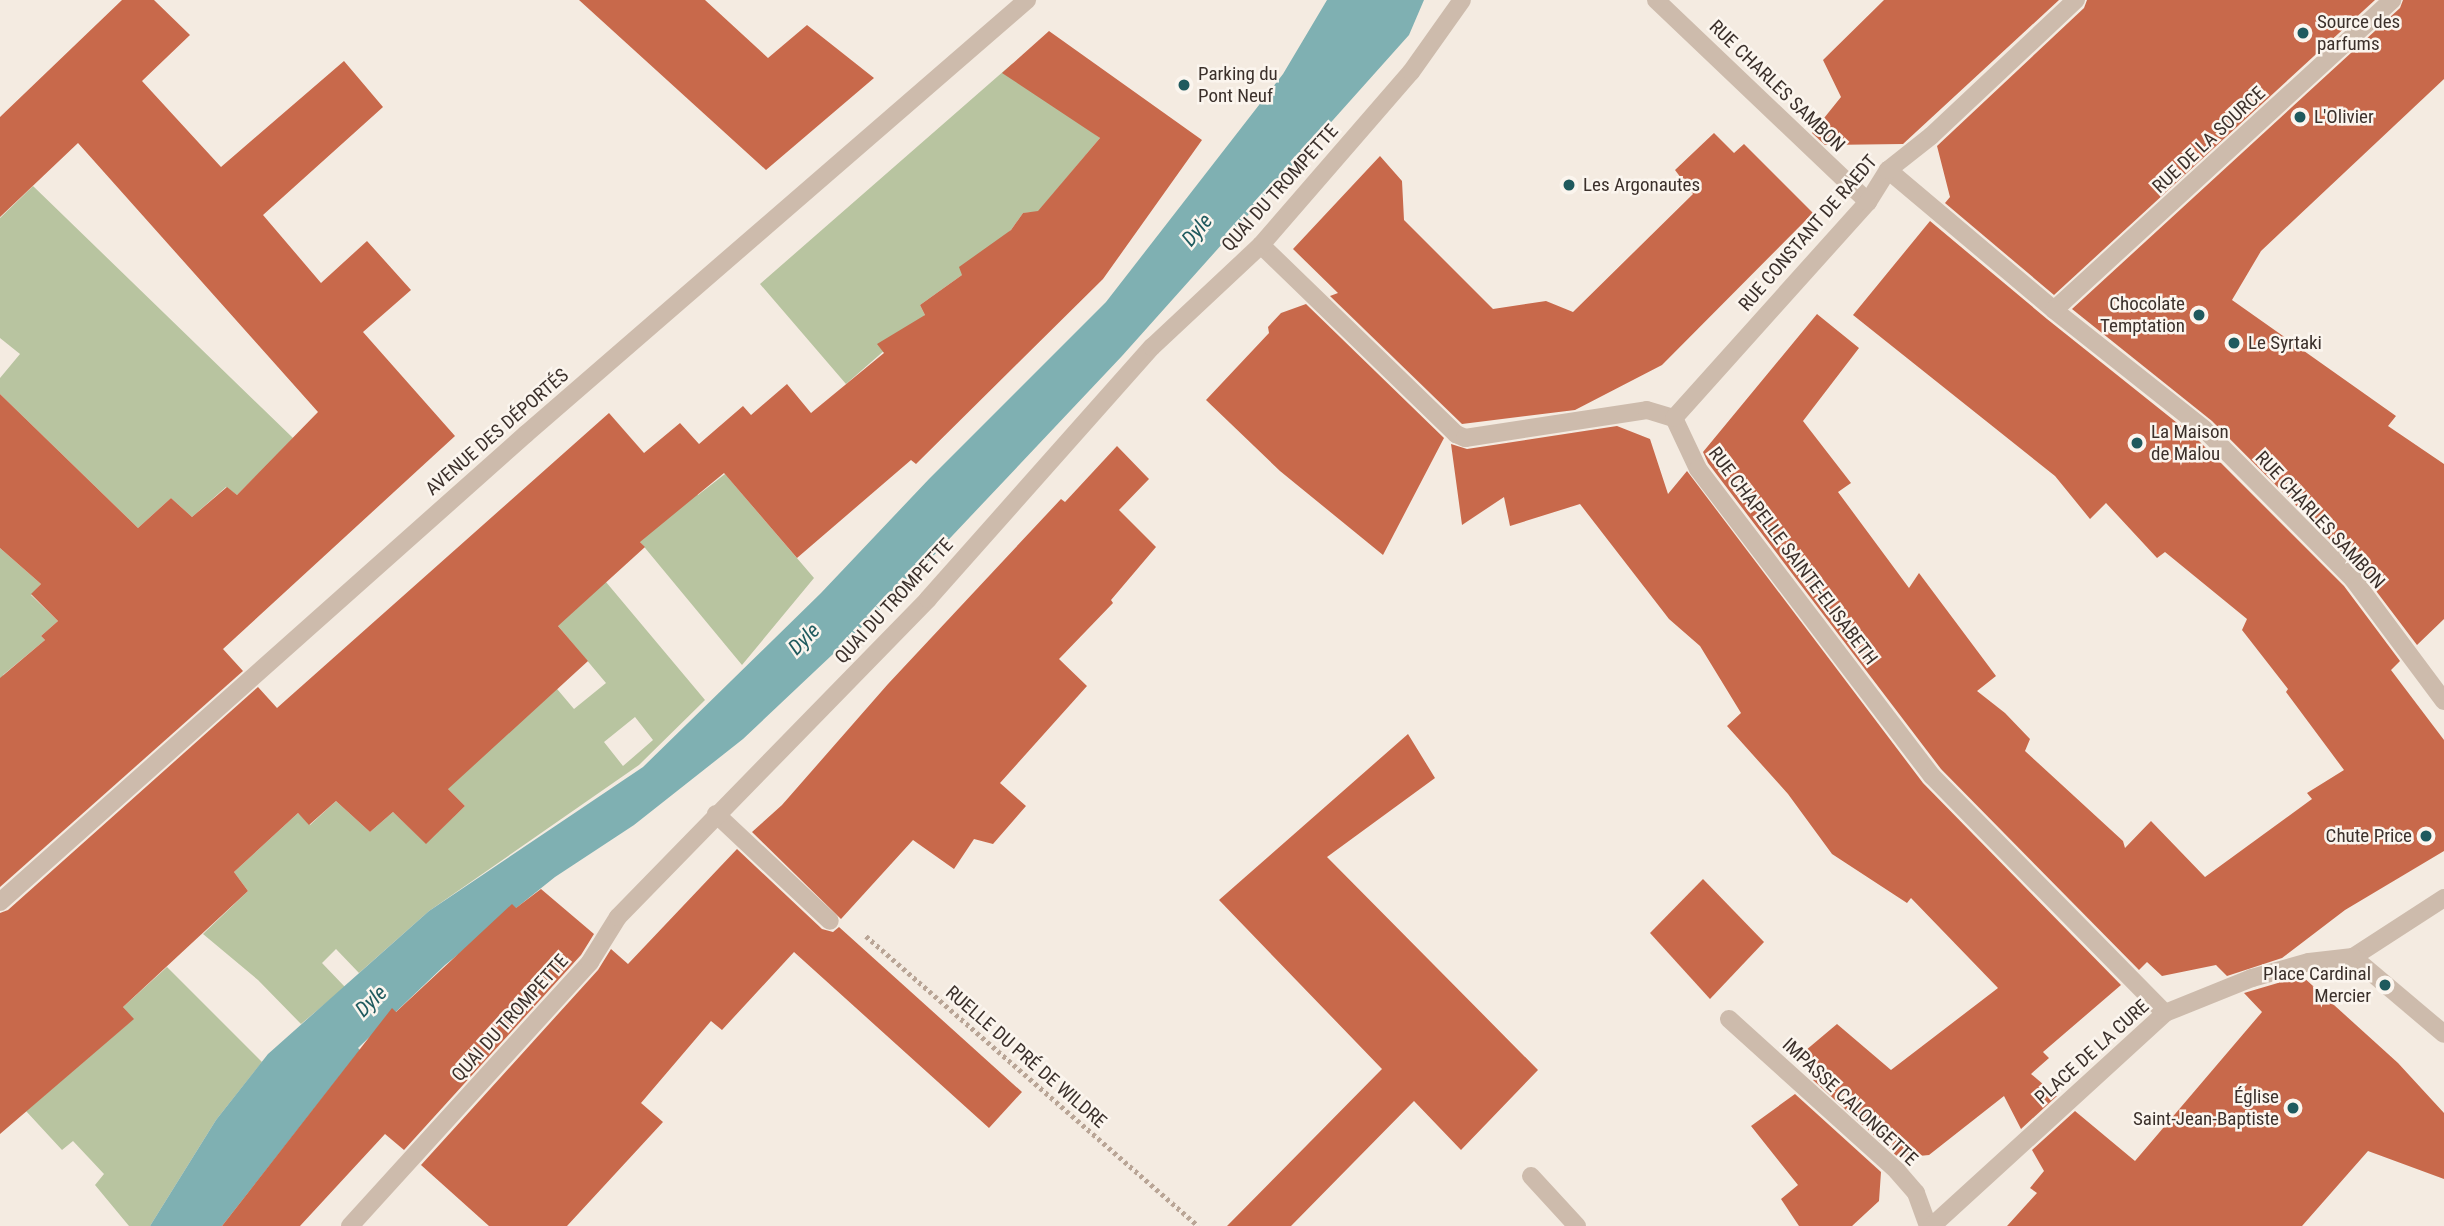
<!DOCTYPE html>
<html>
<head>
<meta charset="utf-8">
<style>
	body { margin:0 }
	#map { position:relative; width:2444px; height:1226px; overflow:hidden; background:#f4ebe1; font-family:"Roboto Condensed",sans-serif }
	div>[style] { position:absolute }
	.green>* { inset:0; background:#b8c4a0 }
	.water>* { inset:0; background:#7fb0b2 }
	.building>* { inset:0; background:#c8694b }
	.path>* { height:4.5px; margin-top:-2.25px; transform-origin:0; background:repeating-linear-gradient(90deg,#b9a596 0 3.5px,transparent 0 7px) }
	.service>* { height:18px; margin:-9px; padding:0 9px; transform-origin:9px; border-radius:9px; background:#cdbbac }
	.pedestrian>* { height:18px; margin:-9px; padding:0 9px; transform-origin:9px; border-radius:9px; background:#cdbbac }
	.minor>* { height:18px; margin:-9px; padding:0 9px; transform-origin:9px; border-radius:9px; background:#cdbbac }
	.dots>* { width:19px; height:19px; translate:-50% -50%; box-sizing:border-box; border:4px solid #fbf5ee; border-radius:50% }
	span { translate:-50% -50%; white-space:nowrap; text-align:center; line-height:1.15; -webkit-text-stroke:5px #fbf5ee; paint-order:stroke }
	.poi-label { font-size:19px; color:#3b302b }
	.left { translate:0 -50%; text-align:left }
	.right { translate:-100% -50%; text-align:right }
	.street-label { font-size:19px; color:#3b302b }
	.water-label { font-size:21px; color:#1f5a5e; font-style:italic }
</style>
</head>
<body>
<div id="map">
	<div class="green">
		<div style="clip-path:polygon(1013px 63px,1009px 70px,1100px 138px,1038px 212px,1023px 213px,1011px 230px,962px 275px,920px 305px,925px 315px,846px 384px,760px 284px)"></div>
		<div style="clip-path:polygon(33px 186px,293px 438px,237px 495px,226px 487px,192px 517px,171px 498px,138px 528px,0 394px,0 378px,20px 354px,0 338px,0 218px)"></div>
		<div style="clip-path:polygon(725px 474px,814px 578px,742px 665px,631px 531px,686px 482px,698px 495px)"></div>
		<div style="clip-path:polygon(0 548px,41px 584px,31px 595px,58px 621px,41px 636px,45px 640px,3px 675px,0 696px)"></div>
		<div style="clip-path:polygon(evenodd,606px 582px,705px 700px,639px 765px,429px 911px,359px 973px,336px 949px,322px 963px,345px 987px,301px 1024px,258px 980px,203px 934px,248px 891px,234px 872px,298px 813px,310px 825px,336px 801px,370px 832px,393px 812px,426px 843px,465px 806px,431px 772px,541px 670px,574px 709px,606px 683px,543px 608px,606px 582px,635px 717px,653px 740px,623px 766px,604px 742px,635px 717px)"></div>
		<div style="clip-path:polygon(167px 967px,262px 1062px,216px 1120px,150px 1226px,129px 1226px,95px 1185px,104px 1174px,73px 1141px,62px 1150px,26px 1111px,133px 1019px,123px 1007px)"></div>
	</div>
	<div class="water">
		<div style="clip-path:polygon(1327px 0,1424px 0,1409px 35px,1122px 356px,902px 589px,743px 739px,634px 825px,555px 877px,445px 965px,358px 1048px,360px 1050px,222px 1226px,150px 1226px,216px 1120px,268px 1054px,429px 911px,643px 767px,821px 593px,929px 479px,1106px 302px,1283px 74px)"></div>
	</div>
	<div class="building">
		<div style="clip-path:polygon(122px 0,154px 0,190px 35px,142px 81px,221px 167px,344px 61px,383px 107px,263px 215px,321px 283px,367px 241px,411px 290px,363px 332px,455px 436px,223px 649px,243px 671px,0 887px,0 678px,45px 640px,41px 636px,58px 621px,31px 594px,41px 584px,0 548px,0 394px,138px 528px,171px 498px,192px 517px,227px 487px,237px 495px,318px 412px,78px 143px,0 217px,0 117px)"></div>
		<div style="clip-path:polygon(579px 0,705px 0,768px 58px,807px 25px,874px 78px,766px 170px)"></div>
		<div style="clip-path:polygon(1884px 0,2059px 0,1903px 144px,1825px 145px,1812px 133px,1841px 97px,1823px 60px)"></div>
		<div style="clip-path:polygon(2087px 0,2375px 0,2054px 295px,1945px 203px,1950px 197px,1937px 146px,2084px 8px)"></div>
		<div style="clip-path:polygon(2403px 0,2444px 0,2444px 79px,2261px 251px,2232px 300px,2396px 416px,2388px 426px,2444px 464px,2444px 619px,2417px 645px,2361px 571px,2212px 421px,2072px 309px,2400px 8px)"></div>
		<div style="clip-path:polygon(1049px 31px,1202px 140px,1103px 279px,916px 464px,911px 460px,797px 558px,724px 473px,640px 542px,645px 547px,558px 626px,588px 661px,448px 789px,465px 806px,426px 844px,393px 812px,370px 832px,336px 801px,309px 825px,298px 813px,234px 872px,248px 891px,123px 1007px,134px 1019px,0 1134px,0 913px,8px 910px,258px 687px,277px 708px,609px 413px,644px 453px,680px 423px,699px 444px,743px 406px,751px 415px,787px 384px,811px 413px,884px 353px,877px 344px,925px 315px,920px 305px,962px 275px,959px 267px,1011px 230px,1023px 213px,1038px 211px,1100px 138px,1002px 73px)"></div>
		<div style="clip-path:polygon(1714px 133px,1734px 153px,1744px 144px,1813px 213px,1662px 365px,1575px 410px,1462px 424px,1330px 296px,1338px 293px,1293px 249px,1380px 156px,1402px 181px,1404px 220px,1493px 309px,1546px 301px,1573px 312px,1693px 194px,1675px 170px)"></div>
		<div style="clip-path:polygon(1930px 221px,2047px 319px,2196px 438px,2344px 586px,2400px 661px,2391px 670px,2444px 740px,2444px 851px,2345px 910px,2282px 958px,2227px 976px,2216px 965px,2162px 976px,2147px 962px,2139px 970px,1941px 769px,1708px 463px,1703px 452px,1817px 314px,1859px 348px,1803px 421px,1851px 483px,1838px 492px,1909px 588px,1919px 573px,1996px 676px,1977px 691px,2005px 713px,2030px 739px,2025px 751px,2123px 841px,2125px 848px,2151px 821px,2205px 877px,2312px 799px,2307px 793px,2344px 770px,2286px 692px,2288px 689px,2242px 630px,2247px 619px,2165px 552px,2157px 558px,2106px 503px,2090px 519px,2055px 476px,1853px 315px)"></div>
		<div style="clip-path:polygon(1306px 304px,1444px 438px,1383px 555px,1280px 471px,1206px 400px,1269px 333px,1268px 327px,1281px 313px)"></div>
		<div style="clip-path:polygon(1617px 426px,1650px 439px,1668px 494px,1687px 471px,1923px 783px,2121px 985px,2043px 1052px,2049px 1058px,2031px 1074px,2057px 1096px,2021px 1129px,2004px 1096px,1929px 1155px,1899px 1158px,1813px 1080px,1819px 1075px,1799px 1056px,1837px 1024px,1891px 1070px,1998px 988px,1911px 898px,1907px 903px,1832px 854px,1788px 794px,1727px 726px,1741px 713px,1700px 646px,1669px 619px,1580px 504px,1510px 526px,1504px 497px,1462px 525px,1451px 444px,1467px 449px)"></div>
		<div style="clip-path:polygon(1117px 446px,1149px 479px,1119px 510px,1156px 547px,1111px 600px,1113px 603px,1059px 659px,1087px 686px,1000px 783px,1026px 806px,993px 844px,974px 839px,954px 869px,913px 840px,841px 919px,752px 832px,782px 805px,888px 684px,1061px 499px,1065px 502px)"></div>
		<div style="clip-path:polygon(1408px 734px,1435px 778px,1327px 857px,1538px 1070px,1461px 1150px,1414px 1101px,1291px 1226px,1227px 1226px,1382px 1069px,1219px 900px)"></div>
		<div style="clip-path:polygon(737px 849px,822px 929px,833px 932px,839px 927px,1022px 1092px,989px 1128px,794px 952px,722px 1030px,711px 1021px,641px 1103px,663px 1122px,567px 1226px,489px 1226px,421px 1165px,598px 970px,611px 949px,628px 964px)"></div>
		<div style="clip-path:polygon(1703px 879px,1764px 942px,1710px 999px,1650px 933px)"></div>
		<div style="clip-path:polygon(541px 889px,594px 934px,581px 955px,404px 1150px,385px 1134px,300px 1226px,222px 1226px,392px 1008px,396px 1012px,512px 904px,516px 908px)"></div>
		<div style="clip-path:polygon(2302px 976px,2398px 1063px,2444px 1113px,2444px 1179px,2368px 1151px,2302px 1226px,2007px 1226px,2037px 1193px,2030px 1188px,2044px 1171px,2032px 1150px,2075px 1111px,2135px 1161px,2262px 1012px,2244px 993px)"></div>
		<div style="clip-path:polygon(1795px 1094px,1881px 1172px,1879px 1201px,1852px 1226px,1799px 1226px,1781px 1199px,1798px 1185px,1751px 1126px)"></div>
	</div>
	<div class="path">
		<div style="left:866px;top:936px;width:441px;rotate:41.1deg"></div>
	</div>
	<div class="service">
		<div style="left:716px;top:814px;width:156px;rotate:43.2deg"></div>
		<div style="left:1531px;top:1176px;width:68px;rotate:47.4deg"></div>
	</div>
	<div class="pedestrian">
		<div style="left:1888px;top:170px;width:217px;rotate:40.1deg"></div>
		<div style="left:2054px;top:310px;width:191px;rotate:38.4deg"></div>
		<div style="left:2204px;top:429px;width:211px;rotate:45.2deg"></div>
		<div style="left:2353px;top:579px;width:152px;rotate:53.3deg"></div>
		<div style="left:2054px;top:310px;width:459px;rotate:-42.5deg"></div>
	</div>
	<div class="minor">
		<div style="left:1656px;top:0;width:293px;rotate:43.6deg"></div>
		<div style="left:1261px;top:245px;width:272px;rotate:44.1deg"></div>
		<div style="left:1456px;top:434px;width:10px;rotate:24deg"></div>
		<div style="left:1465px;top:438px;width:184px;rotate:-8.7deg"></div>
		<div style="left:1647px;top:410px;width:28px;rotate:17deg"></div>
		<div style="left:1674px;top:418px;width:56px;rotate:64.8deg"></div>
		<div style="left:1698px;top:469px;width:386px;rotate:52.7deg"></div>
		<div style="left:1932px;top:776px;width:332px;rotate:45.5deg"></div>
		<div style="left:1674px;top:418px;width:290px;rotate:-48.1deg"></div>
		<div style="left:1868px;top:202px;width:38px;rotate:-58deg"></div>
		<div style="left:1888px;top:170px;width:55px;rotate:-38.3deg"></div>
		<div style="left:1931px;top:136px;width:199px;rotate:-43.2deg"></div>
		<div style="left:2444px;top:898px;width:108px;rotate:147deg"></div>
		<div style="left:2353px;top:957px;width:119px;rotate:40.2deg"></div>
		<div style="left:0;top:902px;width:704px;rotate:-41.66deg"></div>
		<div style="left:526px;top:434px;width:663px;rotate:-40.9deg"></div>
		<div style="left:1729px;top:1019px;width:227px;rotate:42.1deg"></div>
		<div style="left:1897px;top:1171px;width:29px;rotate:49deg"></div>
		<div style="left:1916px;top:1193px;width:35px;rotate:70deg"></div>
		<div style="left:350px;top:1226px;width:357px;rotate:-47.7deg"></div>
		<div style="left:590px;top:962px;width:53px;rotate:-58.1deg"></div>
		<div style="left:618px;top:917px;width:444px;rotate:-45.7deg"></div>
		<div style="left:928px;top:599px;width:337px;rotate:-48.4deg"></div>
		<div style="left:1152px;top:347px;width:149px;rotate:-43.1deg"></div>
		<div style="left:1261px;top:245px;width:229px;rotate:-49.1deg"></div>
		<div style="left:1411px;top:72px;width:88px;rotate:-54.7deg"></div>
		<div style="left:1932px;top:1226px;width:316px;rotate:-42.4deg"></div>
		<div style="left:2165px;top:1013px;width:94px;rotate:-21.9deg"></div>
		<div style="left:2252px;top:978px;width:59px;rotate:-15.7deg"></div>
		<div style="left:2309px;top:962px;width:44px;rotate:-6.5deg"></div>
	</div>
	<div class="dots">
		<div style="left:2303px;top:33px;background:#1f5a5e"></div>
		<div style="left:1184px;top:85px;background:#1f5a5e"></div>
		<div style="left:2300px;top:117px;background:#1f5a5e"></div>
		<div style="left:1569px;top:185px;background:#1f5a5e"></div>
		<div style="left:2199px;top:315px;background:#1f5a5e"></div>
		<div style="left:2234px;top:343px;background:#1f5a5e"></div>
		<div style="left:2137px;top:443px;background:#1f5a5e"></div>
		<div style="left:2426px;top:836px;background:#1f5a5e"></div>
		<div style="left:2385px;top:985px;background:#1f5a5e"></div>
		<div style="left:2293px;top:1108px;background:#1f5a5e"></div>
	</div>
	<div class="poi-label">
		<span class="left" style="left:2317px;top:33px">Source des<br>parfums</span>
		<span class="left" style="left:1198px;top:85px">Parking du<br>Pont Neuf</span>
		<span class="left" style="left:2314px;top:117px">L'Olivier</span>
		<span class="left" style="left:1583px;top:185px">Les Argonautes</span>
		<span class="right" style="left:2185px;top:315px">Chocolate<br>Temptation</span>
		<span class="left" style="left:2248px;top:343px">Le Syrtaki</span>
		<span class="left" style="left:2151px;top:443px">La Maison<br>de Malou</span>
		<span class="right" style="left:2412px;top:836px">Chute Price</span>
		<span class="right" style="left:2371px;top:985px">Place Cardinal<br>Mercier</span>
		<span class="right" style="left:2279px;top:1108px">Église<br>Saint-Jean-Baptiste</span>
	</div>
	<div class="street-label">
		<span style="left:1777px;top:86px;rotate:44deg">RUE CHARLES SAMBON</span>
		<span style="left:2209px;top:140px;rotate:-43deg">RUE DE LA SOURCE</span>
		<span style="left:1280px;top:188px;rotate:-48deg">QUAI DU TROMPETTE</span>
		<span style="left:1808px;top:233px;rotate:-49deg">RUE CONSTANT DE RAEDT</span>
		<span style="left:497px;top:432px;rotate:-41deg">AVENUE DES DÉPORTÉS</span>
		<span style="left:2320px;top:520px;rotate:47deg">RUE CHARLES SAMBON</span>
		<span style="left:1793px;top:556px;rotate:53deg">RUE CHAPELLE SAINTE-ELISABETH</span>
		<span style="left:894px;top:601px;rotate:-47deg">QUAI DU TROMPETTE</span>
		<span style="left:510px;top:1018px;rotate:-48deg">QUAI DU TROMPETTE</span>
		<span style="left:2092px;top:1052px;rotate:-42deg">PLACE DE LA CURE</span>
		<span style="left:1026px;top:1057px;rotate:41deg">RUELLE DU PRÉ DE WILDRE</span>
		<span style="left:1850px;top:1102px;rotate:43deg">IMPASSE CALONGETTE</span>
	</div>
	<div class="water-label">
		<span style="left:1197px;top:230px;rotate:-50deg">Dyle</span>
		<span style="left:804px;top:639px;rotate:-45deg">Dyle</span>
		<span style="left:371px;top:1001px;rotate:-44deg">Dyle</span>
	</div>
</div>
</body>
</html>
